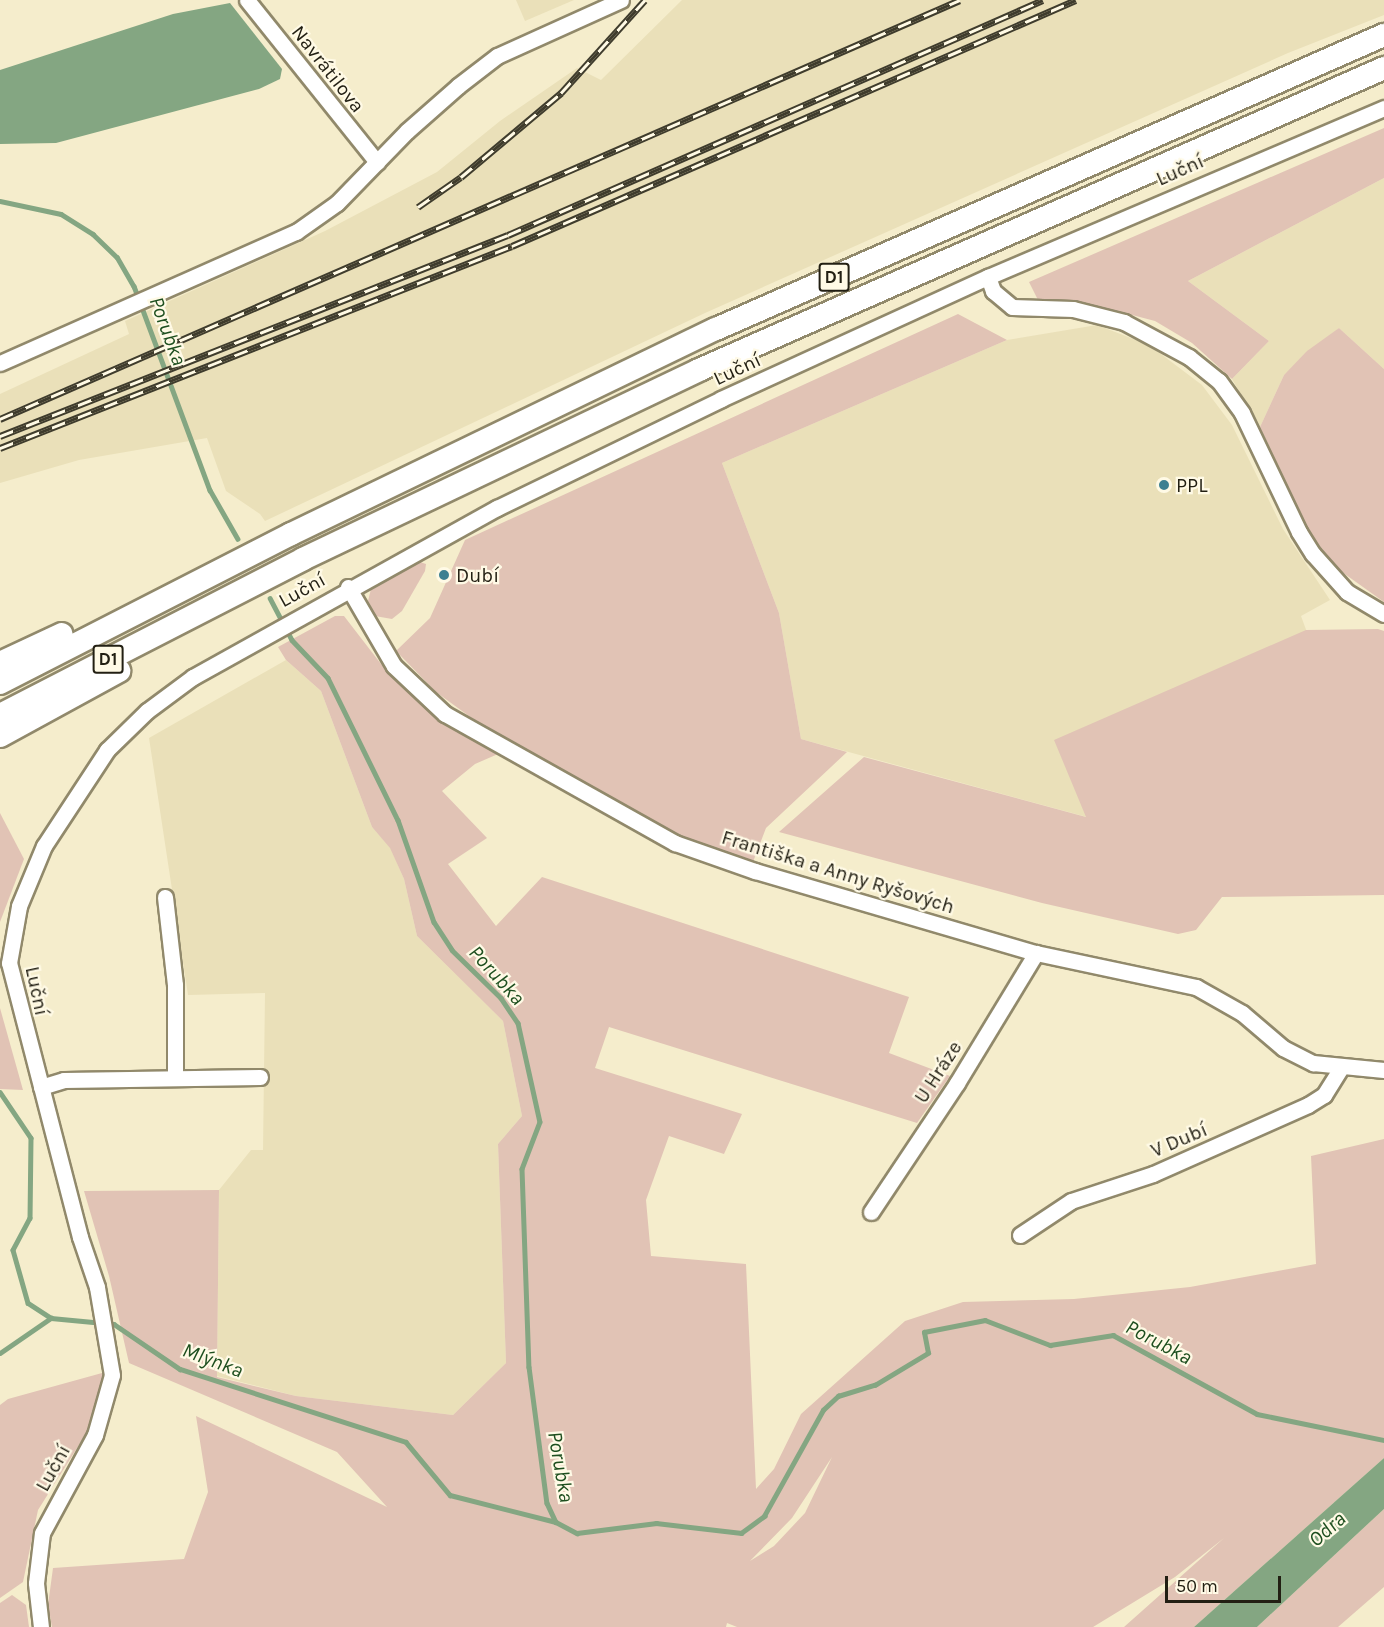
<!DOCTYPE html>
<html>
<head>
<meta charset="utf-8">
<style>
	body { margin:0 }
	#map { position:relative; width:1384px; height:1627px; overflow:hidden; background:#f5edcc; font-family:Karla,sans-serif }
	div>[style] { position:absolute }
	.built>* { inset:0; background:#eae0b9 }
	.green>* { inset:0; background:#e1c3b5 }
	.water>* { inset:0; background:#84a682 }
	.stream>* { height:4.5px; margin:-2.25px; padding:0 2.25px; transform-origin:2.25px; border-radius:2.25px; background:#84a682 }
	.roads { filter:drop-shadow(2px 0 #91896b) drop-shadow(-2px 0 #91896b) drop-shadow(0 2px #91896b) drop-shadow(0 -2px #91896b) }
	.minor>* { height:15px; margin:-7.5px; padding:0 7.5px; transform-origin:7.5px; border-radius:7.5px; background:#fff }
	.highway>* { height:22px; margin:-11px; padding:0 11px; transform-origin:11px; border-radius:11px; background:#fff }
	.rail>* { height:7px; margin-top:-3.5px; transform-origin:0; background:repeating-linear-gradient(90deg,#fffae6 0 14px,#3f3c2d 0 28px); box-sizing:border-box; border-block:2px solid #3f3c2d }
	.dots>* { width:16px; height:16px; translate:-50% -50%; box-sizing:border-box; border:3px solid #fffae6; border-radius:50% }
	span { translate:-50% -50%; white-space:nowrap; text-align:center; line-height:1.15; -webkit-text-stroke:4.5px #fffae6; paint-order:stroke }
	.shield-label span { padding:2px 4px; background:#fffae6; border:2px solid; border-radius:4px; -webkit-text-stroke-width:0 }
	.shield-label { font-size:18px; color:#221f13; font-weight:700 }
	.street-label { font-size:20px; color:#221f13 }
	.poi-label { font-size:20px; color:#221f13 }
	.left { translate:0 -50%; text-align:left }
	.water-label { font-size:21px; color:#1e4f1f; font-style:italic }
	.scale { position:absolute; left:1165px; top:1576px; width:116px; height:27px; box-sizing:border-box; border:3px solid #221f13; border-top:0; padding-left:8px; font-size:18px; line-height:21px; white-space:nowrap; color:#221f13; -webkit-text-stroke:4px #fffae6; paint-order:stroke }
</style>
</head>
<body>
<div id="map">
	<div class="built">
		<div style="clip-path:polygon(516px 0,574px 0,525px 21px)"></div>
		<div style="clip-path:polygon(682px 0,1384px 0,1384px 15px,1288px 53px,705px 313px,265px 521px,260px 514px,226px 491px,207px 438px,79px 460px,0 483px,0 394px,129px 334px,125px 321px,325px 231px,437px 172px,500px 121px,577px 68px,601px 80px)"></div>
		<div style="clip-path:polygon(1384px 178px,1384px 369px,1339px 328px,1284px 375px,1260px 427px,1232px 379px,1269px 341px,1188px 281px)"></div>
		<div style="clip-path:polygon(1097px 325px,1149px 345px,1202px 385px,1232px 425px,1283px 529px,1330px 600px,1301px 616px,1308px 635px,1055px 741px,1087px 817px,801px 739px,779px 613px,722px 463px,1007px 340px)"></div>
		<div style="clip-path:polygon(286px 660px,321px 691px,372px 827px,390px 847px,404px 879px,417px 936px,503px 1021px,522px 1116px,498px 1144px,506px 1363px,453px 1415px,296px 1396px,217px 1376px,219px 1190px,251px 1150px,263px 1150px,265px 993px,188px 995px,149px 738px)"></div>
	</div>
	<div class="green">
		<div style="clip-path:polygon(1384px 128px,1384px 178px,1188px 281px,1269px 341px,1232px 379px,1192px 343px,1155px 321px,1098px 306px,1039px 302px,1029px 282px)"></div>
		<div style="clip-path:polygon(958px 314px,1007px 340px,722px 463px,779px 613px,801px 739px,847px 752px,766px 828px,753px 862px,668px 834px,495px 735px,436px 692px,396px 651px,430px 618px,465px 540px)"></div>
		<div style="clip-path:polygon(1339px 328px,1384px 369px,1384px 602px,1335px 567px,1309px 532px,1260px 427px,1284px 375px,1307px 351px)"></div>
		<div style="clip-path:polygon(417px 561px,426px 564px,425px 571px,402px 611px,392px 619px,375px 616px,368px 601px,371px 589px)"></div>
		<div style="clip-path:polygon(evenodd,335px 616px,344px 616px,381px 664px,432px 715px,498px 754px,475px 764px,442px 791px,487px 838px,448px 864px,496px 926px,542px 877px,909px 997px,889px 1053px,950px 1076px,917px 1123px,609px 1027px,595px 1068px,742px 1114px,724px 1154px,669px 1136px,646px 1200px,651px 1256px,746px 1264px,756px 1489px,774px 1469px,801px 1414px,905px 1321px,963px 1302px,1074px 1299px,1190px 1287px,1316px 1264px,1311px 1156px,1384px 1139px,1384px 1458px,1194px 1627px,1124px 1627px,1224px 1538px,1175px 1577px,1093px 1627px,737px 1627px,727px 1623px,726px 1627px,52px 1627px,48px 1605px,53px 1568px,184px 1559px,208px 1492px,196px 1416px,387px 1507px,337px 1452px,129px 1363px,109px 1276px,84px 1191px,219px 1190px,217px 1377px,296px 1396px,453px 1415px,506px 1363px,498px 1144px,522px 1116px,503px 1021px,417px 936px,404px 879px,390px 848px,372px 827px,321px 691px,286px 660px,278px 647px,335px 616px,832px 1457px,805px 1513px,774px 1546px,750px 1561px,792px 1518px,832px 1457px)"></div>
		<div style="clip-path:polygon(1378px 629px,1384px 631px,1384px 895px,1222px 897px,1196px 930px,1178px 934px,1042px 903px,779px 832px,864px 757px,1086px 817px,1054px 740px,1306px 630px)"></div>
		<div style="clip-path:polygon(0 813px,24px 859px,0 922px)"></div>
		<div style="clip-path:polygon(0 1008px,23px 1090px,0 1089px)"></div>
		<div style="clip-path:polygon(102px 1373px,103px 1394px,89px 1429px,38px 1510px,23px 1582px,0 1598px,0 1405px,8px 1399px)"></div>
		<div style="clip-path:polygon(1384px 1509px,1384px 1587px,1338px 1627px,1257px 1627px)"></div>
		<div style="clip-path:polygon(12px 1595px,26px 1605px,29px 1627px,0 1627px,0 1603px)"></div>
	</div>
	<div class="water">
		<div style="clip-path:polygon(230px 3px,282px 69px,280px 79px,259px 89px,56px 143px,0 144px,0 70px,173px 14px)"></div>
		<div style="clip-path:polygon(1384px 1458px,1384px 1509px,1257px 1627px,1194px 1627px)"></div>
	</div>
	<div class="stream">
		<div style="left:0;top:201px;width:62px;rotate:12deg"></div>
		<div style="left:61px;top:214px;width:38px;rotate:32deg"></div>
		<div style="left:93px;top:234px;width:33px;rotate:44deg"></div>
		<div style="left:117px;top:257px;width:34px;rotate:60deg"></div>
		<div style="left:134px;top:286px;width:218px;rotate:69.6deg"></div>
		<div style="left:210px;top:490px;width:56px;rotate:60.3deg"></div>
		<div style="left:270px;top:598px;width:47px;rotate:62.4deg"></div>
		<div style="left:292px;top:640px;width:52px;rotate:46.5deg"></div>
		<div style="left:328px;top:678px;width:158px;rotate:63.8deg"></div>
		<div style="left:398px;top:820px;width:108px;rotate:70.6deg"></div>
		<div style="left:434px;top:922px;width:33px;rotate:57deg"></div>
		<div style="left:452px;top:950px;width:69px;rotate:44.4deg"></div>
		<div style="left:501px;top:998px;width:30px;rotate:56deg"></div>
		<div style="left:518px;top:1023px;width:101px;rotate:77.5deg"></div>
		<div style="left:540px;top:1122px;width:50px;rotate:111deg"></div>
		<div style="left:522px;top:1169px;width:198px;rotate:88deg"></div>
		<div style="left:529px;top:1367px;width:137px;rotate:82.5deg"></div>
		<div style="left:547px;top:1503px;width:21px;rotate:65deg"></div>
		<div style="left:556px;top:1522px;width:24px;rotate:28deg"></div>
		<div style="left:577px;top:1533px;width:80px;rotate:-7.2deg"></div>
		<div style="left:656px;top:1523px;width:86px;rotate:6.7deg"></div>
		<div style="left:741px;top:1533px;width:29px;rotate:-36deg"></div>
		<div style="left:764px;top:1516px;width:121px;rotate:-60.9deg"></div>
		<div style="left:823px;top:1410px;width:21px;rotate:-43deg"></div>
		<div style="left:838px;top:1396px;width:39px;rotate:-17deg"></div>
		<div style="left:875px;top:1385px;width:62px;rotate:-31.1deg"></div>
		<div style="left:928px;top:1353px;width:21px;rotate:-101deg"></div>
		<div style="left:924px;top:1332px;width:62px;rotate:-11.1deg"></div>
		<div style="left:985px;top:1320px;width:70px;rotate:21deg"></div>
		<div style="left:1050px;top:1345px;width:64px;rotate:-9deg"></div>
		<div style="left:1113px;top:1335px;width:164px;rotate:28.7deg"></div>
		<div style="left:1257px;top:1414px;width:130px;rotate:11.6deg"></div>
		<div style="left:0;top:1092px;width:55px;rotate:56deg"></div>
		<div style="left:31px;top:1138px;width:80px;rotate:90.7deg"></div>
		<div style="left:30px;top:1218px;width:36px;rotate:118deg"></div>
		<div style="left:13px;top:1250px;width:55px;rotate:74.2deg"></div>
		<div style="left:28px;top:1303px;width:27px;rotate:33deg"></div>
		<div style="left:51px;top:1318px;width:63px;rotate:5.4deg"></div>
		<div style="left:114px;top:1324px;width:80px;rotate:34.3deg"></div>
		<div style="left:180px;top:1369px;width:237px;rotate:17.9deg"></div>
		<div style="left:406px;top:1442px;width:69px;rotate:50.3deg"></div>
		<div style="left:450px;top:1495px;width:109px;rotate:14.3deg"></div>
		<div style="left:0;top:1353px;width:62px;rotate:-34.5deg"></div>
	</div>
	<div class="roads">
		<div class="minor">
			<div style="left:247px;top:0;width:208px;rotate:51.3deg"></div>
			<div style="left:988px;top:277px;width:15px;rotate:70deg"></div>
			<div style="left:993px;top:291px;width:25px;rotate:40deg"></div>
			<div style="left:1012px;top:307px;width:61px;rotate:1.9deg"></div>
			<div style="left:1073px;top:309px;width:53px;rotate:14.3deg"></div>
			<div style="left:1124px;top:322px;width:74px;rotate:28.3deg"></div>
			<div style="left:1189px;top:357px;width:38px;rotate:39deg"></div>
			<div style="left:1219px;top:381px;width:39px;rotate:54deg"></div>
			<div style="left:1242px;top:413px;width:132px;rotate:64.4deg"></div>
			<div style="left:1299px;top:532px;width:26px;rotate:58deg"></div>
			<div style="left:1313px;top:554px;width:51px;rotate:48.2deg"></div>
			<div style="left:1347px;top:592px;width:43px;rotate:30.7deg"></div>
			<div style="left:0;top:363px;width:324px;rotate:-23.9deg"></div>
			<div style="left:296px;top:232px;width:50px;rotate:-35.3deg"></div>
			<div style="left:337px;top:203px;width:100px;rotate:-45.8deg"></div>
			<div style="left:407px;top:131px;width:68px;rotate:-41.4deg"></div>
			<div style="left:458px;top:86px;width:49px;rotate:-37.6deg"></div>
			<div style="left:497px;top:56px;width:136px;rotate:-24.3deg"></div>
			<div style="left:348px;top:587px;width:91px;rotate:59.8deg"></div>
			<div style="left:394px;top:666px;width:70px;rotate:43.3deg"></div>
			<div style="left:445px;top:714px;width:264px;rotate:29.3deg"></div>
			<div style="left:675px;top:843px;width:85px;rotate:19.3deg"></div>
			<div style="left:755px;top:871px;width:293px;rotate:16.3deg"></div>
			<div style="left:1036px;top:953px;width:164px;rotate:12deg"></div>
			<div style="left:1196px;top:987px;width:53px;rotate:29.5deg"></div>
			<div style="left:1242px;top:1013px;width:54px;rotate:40.5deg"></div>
			<div style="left:1283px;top:1048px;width:34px;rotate:27deg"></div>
			<div style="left:1313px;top:1063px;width:71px;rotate:5.6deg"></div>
			<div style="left:165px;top:897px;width:89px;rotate:83.5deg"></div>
			<div style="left:175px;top:985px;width:92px;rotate:90deg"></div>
			<div style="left:41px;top:1087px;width:24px;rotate:-17deg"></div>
			<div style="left:64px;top:1080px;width:196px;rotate:-0.9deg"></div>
			<div style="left:871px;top:1212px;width:155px;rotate:-56.3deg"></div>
			<div style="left:957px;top:1083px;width:152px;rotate:-58.7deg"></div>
			<div style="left:1020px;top:1235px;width:61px;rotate:-33.7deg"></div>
			<div style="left:1071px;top:1201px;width:86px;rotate:-18.2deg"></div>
			<div style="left:1153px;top:1174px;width:170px;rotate:-24deg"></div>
			<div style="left:1308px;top:1105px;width:19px;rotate:-32deg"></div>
			<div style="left:1324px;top:1095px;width:32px;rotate:-58deg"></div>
			<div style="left:41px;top:1627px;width:44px;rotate:-96.5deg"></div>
			<div style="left:36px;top:1583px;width:50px;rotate:-83.2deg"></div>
			<div style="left:42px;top:1533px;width:111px;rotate:-61.6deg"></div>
			<div style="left:95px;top:1435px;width:62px;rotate:-74.2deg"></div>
			<div style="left:112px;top:1375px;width:89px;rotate:-99.7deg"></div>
			<div style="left:97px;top:1287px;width:53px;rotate:-108.8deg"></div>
			<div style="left:80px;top:1237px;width:283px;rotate:-104.5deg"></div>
			<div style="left:9px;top:963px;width:58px;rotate:-80deg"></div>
			<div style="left:19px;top:906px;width:65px;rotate:-67.4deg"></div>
			<div style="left:44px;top:846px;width:115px;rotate:-56.7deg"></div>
			<div style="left:107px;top:750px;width:56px;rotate:-44.3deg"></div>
			<div style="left:147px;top:711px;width:57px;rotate:-36.5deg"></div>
			<div style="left:193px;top:677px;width:348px;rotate:-29.1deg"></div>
			<div style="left:497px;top:508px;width:249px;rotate:-25.9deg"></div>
			<div style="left:721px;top:399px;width:294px;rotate:-24.6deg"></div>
			<div style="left:988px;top:277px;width:431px;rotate:-23.1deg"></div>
		</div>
		<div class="highway">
			<div style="left:0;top:663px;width:68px;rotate:-25.1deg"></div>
			<div style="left:0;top:683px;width:327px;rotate:-27.1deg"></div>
			<div style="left:291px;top:534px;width:472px;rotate:-25.8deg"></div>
			<div style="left:716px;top:329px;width:730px;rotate:-23.76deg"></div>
			<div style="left:0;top:715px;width:341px;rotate:-27.2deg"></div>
			<div style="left:303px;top:559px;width:439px;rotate:-25.5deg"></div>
			<div style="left:699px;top:370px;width:749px;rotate:-23.79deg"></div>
			<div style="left:0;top:736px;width:136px;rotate:-28.6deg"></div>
		</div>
	</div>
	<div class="rail">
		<div style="left:418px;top:207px;width:52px;rotate:-34.9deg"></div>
		<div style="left:461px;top:177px;width:131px;rotate:-40deg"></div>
		<div style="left:561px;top:93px;width:125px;rotate:-47.9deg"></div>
		<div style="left:0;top:419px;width:1047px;rotate:-23.58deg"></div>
		<div style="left:0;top:436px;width:546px;rotate:-21.59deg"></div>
		<div style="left:508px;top:235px;width:584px;rotate:-23.71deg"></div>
		<div style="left:0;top:448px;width:550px;rotate:-21.53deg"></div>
		<div style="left:512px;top:246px;width:615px;rotate:-23.57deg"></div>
	</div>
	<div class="dots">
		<div style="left:1164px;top:485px;background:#3d8090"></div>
		<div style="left:444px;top:575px;background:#3d8090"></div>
	</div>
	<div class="shield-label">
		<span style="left:834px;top:277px">D1</span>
		<span style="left:108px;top:659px">D1</span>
	</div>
	<div class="street-label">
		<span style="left:328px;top:69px;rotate:52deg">Navrátilova</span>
		<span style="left:1180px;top:170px;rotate:-24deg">Luční</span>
		<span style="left:737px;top:369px;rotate:-25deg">Luční</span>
		<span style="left:302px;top:590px;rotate:-29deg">Luční</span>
		<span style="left:838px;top:872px;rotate:17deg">Františka a Anny Ryšových</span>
		<span style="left:37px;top:991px;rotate:78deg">Luční</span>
		<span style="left:938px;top:1072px;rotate:-57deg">U Hráze</span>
		<span style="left:1179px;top:1140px;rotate:-23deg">V Dubí</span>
		<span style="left:53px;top:1468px;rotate:-61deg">Luční</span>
	</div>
	<div class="poi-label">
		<span class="left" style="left:1176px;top:485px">PPL</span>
		<span class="left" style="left:456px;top:575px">Dubí</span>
	</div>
	<div class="water-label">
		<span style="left:168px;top:331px;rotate:70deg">Porubka</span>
		<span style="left:497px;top:975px;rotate:48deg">Porubka</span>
		<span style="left:1159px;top:1342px;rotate:28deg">Porubka</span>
		<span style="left:213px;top:1360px;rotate:21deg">Mlýnka</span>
		<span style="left:561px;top:1467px;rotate:80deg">Porubka</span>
		<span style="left:1327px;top:1529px;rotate:-41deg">Odra</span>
	</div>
	<div class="scale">50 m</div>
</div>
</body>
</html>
